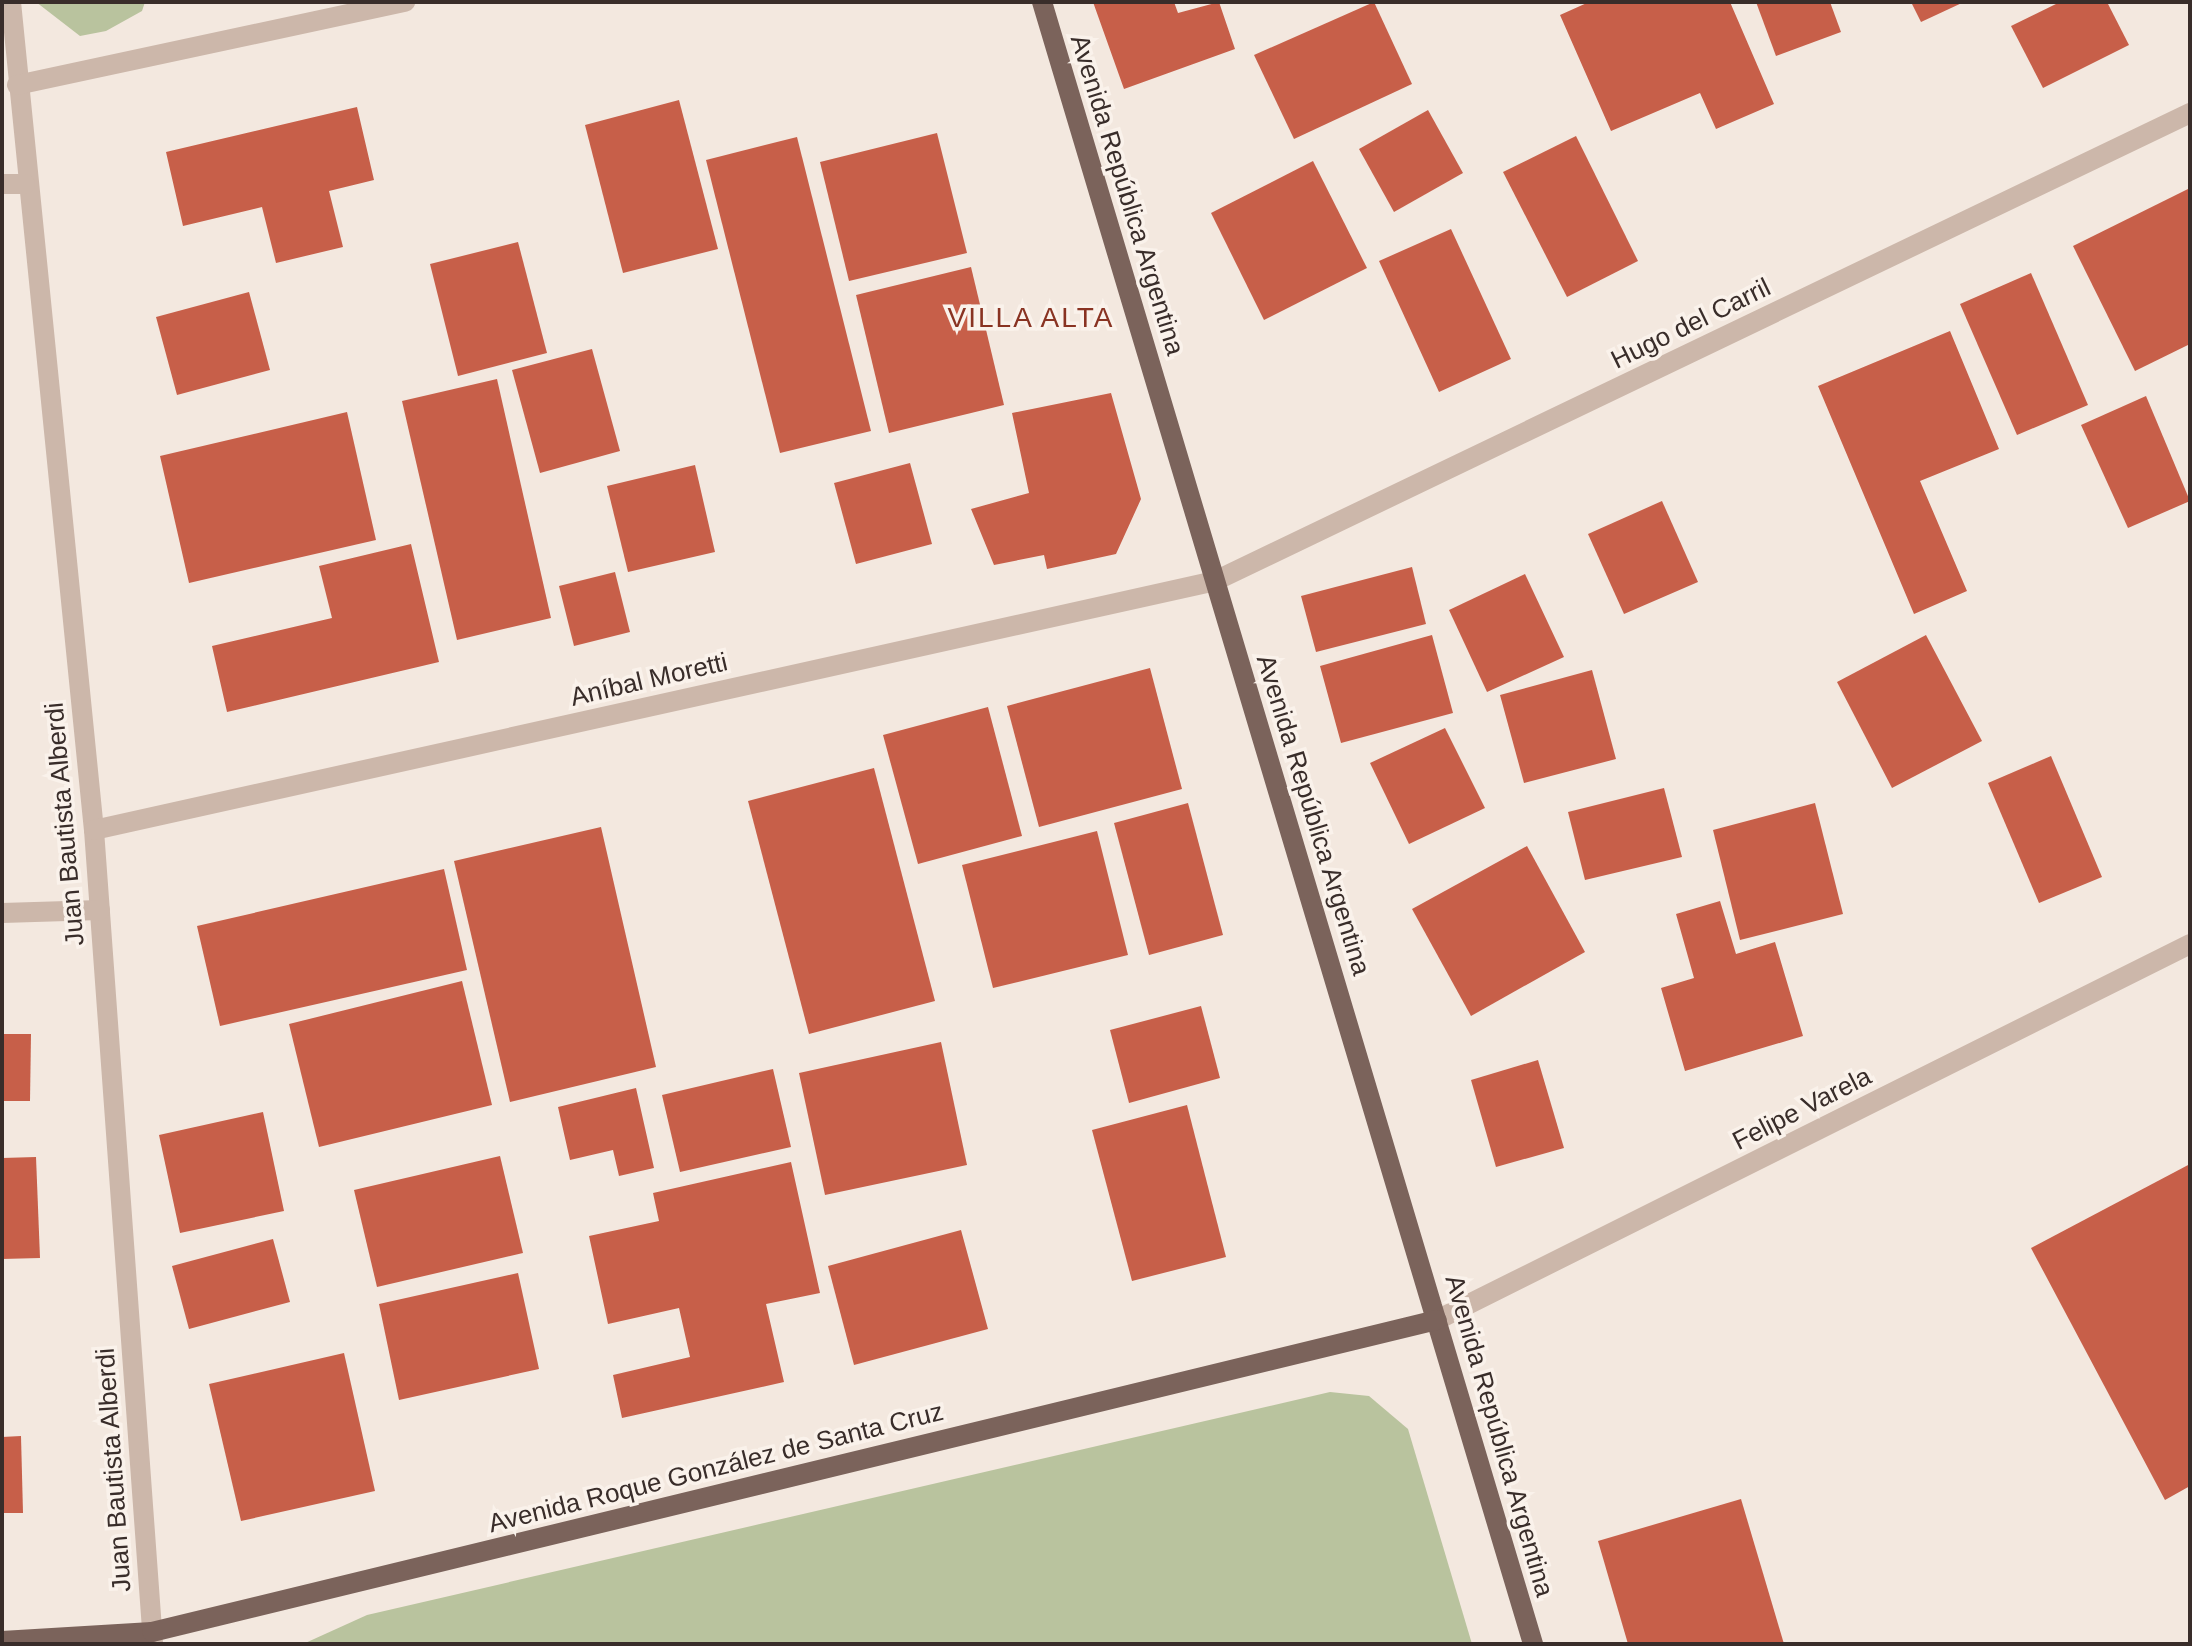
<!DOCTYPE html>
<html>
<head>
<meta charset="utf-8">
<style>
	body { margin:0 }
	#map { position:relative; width:2192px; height:1646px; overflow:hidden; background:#f3e8df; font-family:Helvetica,sans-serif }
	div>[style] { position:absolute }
	.green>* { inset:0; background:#b9c39e }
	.building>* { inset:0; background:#c75f49 }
	.minor>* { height:20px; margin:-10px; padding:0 10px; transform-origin:10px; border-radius:10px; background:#ccb7aa }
	.major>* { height:20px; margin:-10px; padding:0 10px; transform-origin:10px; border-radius:10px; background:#7b635b }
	span { translate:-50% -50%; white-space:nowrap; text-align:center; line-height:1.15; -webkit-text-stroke:7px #faf2eb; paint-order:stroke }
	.street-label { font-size:26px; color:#392d2a }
	.neighbourhood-label { font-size:28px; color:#893322; letter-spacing:2px }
	.frame { position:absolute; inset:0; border:4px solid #392d2a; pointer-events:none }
</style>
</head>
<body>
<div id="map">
	<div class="green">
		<div style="clip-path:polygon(36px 2px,145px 2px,142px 11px,106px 31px,80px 36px)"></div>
		<div style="clip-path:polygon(1330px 1392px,1369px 1396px,1408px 1429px,1472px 1644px,303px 1644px,367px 1615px)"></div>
	</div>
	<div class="building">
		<div style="clip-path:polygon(1093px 2px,1174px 2px,1178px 13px,1219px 2px,1235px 49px,1124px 89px)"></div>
		<div style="clip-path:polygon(1374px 2px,1412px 84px,1294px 139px,1254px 55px)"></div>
		<div style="clip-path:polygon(1589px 2px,1730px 2px,1774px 104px,1716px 129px,1700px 93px,1611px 131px,1560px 15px)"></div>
		<div style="clip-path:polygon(1756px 2px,1830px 2px,1841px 32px,1776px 56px)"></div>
		<div style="clip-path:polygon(1911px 2px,1964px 2px,1921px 22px)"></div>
		<div style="clip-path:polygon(2060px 2px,2107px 2px,2129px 45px,2043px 88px,2011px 26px)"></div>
		<div style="clip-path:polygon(679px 100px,718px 249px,623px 273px,585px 125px)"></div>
		<div style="clip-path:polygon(357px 107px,374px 180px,329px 191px,343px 247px,276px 263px,262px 207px,183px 226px,166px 152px)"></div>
		<div style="clip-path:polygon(1428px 110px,1463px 173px,1394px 212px,1359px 149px)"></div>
		<div style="clip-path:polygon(937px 133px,967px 253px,849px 281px,820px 162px)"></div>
		<div style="clip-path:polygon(1576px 136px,1638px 261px,1567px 297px,1503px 172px)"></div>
		<div style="clip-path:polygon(797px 137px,871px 431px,780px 453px,706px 160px)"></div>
		<div style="clip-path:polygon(1313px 161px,1367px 268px,1264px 320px,1211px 213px)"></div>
		<div style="clip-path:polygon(2190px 188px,2190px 344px,2135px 371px,2073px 246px)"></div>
		<div style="clip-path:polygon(1451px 229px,1511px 359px,1439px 392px,1379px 261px)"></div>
		<div style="clip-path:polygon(518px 242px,547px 353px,458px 376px,430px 264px)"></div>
		<div style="clip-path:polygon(971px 267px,1004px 405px,889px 433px,856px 295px)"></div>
		<div style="clip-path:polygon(2031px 273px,2088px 405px,2017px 435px,1960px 304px)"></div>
		<div style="clip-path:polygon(249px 292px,270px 370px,177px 395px,156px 317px)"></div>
		<div style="clip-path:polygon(1950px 331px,1999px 449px,1920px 481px,1967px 591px,1914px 614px,1818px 386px)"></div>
		<div style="clip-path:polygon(592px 349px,620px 451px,540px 473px,512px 370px)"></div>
		<div style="clip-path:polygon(497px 379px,551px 618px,457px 640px,402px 401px)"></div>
		<div style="clip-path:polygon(1111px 393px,1141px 499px,1116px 554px,1047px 569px,1044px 555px,994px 565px,971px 509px,1029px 493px,1012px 413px)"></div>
		<div style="clip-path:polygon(2146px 396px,2190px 501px,2128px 528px,2081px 425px)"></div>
		<div style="clip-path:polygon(347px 412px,376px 540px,189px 583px,160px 456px)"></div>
		<div style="clip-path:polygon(910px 463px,932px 544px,856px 564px,834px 483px)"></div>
		<div style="clip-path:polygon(695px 465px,715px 552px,628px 572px,607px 486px)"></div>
		<div style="clip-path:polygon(1662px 501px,1698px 582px,1624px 614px,1588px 534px)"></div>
		<div style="clip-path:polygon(411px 544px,439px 662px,227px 712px,212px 646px,332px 618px,319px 566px)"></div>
		<div style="clip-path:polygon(1412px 567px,1426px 624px,1316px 652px,1301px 596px)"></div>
		<div style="clip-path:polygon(615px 572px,630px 632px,574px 646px,559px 586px)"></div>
		<div style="clip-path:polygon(1525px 574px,1564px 657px,1487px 692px,1449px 610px)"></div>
		<div style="clip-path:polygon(1432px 635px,1453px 713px,1341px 743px,1320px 666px)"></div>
		<div style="clip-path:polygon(1926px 635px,1982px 741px,1892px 788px,1837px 682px)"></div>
		<div style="clip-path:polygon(1150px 668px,1182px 789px,1039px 827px,1007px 706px)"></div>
		<div style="clip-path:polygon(1592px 670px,1616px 759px,1524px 783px,1500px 695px)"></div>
		<div style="clip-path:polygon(988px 707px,1022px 836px,918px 864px,883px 735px)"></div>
		<div style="clip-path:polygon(1445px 728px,1485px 808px,1409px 844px,1370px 763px)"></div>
		<div style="clip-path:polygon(2051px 756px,2102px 877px,2039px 903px,1988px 783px)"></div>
		<div style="clip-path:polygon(874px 768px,935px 1001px,809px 1034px,748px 801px)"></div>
		<div style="clip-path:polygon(1664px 788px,1682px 857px,1585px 880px,1568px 812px)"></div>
		<div style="clip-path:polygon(1188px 803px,1223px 935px,1149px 955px,1114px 823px)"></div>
		<div style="clip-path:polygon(1815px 803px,1843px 914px,1740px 940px,1713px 830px)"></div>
		<div style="clip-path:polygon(601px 827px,656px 1067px,510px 1102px,454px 861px)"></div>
		<div style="clip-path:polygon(1097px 831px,1128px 955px,993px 988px,962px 865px)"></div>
		<div style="clip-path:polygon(1527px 846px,1585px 952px,1471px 1016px,1412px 909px)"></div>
		<div style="clip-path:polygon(444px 869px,467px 970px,220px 1026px,197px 926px)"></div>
		<div style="clip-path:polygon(1720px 901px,1736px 954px,1775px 942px,1803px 1036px,1685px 1071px,1661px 988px,1694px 978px,1676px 914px)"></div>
		<div style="clip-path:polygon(462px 981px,492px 1105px,319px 1147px,289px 1024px)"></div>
		<div style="clip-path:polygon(1201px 1006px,1220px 1078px,1129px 1103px,1110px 1030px)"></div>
		<div style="clip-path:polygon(2px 1034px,31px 1034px,30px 1101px,2px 1101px)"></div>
		<div style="clip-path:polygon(941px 1042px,967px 1165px,825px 1195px,799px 1073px)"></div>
		<div style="clip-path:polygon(1538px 1060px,1564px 1148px,1496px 1167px,1471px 1080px)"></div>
		<div style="clip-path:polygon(773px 1069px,791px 1147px,680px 1172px,662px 1095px)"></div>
		<div style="clip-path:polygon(636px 1088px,654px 1168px,619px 1176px,613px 1150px,570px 1160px,558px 1107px)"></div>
		<div style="clip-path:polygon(1187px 1105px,1226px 1257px,1132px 1281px,1092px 1130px)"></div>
		<div style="clip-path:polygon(263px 1112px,284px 1211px,180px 1233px,159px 1135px)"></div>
		<div style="clip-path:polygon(500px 1156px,523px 1253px,377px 1287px,354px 1190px)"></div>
		<div style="clip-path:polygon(36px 1157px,40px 1258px,2px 1259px,2px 1158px)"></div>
		<div style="clip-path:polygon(791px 1162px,820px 1293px,766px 1304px,784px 1382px,622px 1418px,613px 1375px,690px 1357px,679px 1308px,608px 1324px,589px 1236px,659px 1221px,653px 1193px)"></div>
		<div style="clip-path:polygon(2190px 1164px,2190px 1486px,2165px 1500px,2031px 1248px)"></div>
		<div style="clip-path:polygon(961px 1230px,988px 1329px,854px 1365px,828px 1266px)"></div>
		<div style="clip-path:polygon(273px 1239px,290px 1302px,189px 1329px,172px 1266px)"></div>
		<div style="clip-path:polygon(518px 1273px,539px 1369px,399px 1400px,379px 1304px)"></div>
		<div style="clip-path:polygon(344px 1353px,375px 1491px,241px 1521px,209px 1384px)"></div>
		<div style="clip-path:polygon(21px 1436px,23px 1513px,2px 1513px,2px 1437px)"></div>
		<div style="clip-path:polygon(1741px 1499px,1784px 1644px,1628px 1644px,1598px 1541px)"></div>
	</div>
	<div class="minor">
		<div style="left:11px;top:2px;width:832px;rotate:84.28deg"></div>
		<div style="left:94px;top:830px;width:816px;rotate:85.85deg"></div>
		<div style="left:17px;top:85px;width:397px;rotate:-12.1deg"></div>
		<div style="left:2px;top:184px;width:23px"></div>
		<div style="left:94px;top:830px;width:1148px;rotate:-12.52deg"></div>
		<div style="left:1215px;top:581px;width:1082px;rotate:-25.64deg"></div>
		<div style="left:2px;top:913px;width:98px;rotate:-1.8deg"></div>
		<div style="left:1437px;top:1320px;width:842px;rotate:-26.53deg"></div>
	</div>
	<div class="major">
		<div style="left:1042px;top:2px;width:1714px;rotate:73.35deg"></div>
		<div style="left:2px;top:1641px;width:150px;rotate:-3.4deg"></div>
		<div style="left:152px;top:1632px;width:1322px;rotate:-13.65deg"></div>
	</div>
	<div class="street-label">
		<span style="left:1127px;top:195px;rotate:73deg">Avenida República Argentina</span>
		<span style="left:1691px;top:324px;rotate:-26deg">Hugo del Carril</span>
		<span style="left:649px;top:680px;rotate:-13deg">Aníbal Moretti</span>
		<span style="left:1313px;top:815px;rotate:73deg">Avenida República Argentina</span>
		<span style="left:65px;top:824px;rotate:-95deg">Juan Bautista Alberdi</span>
		<span style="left:1802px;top:1109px;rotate:-27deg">Felipe Varela</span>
		<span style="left:1499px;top:1436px;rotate:74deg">Avenida República Argentina</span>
		<span style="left:716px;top:1468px;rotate:-14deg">Avenida Roque González de Santa Cruz</span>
		<span style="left:114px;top:1470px;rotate:-94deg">Juan Bautista Alberdi</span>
	</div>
	<div class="neighbourhood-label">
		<span style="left:1031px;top:318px">VILLA ALTA</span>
	</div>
	<div class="frame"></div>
</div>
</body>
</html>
